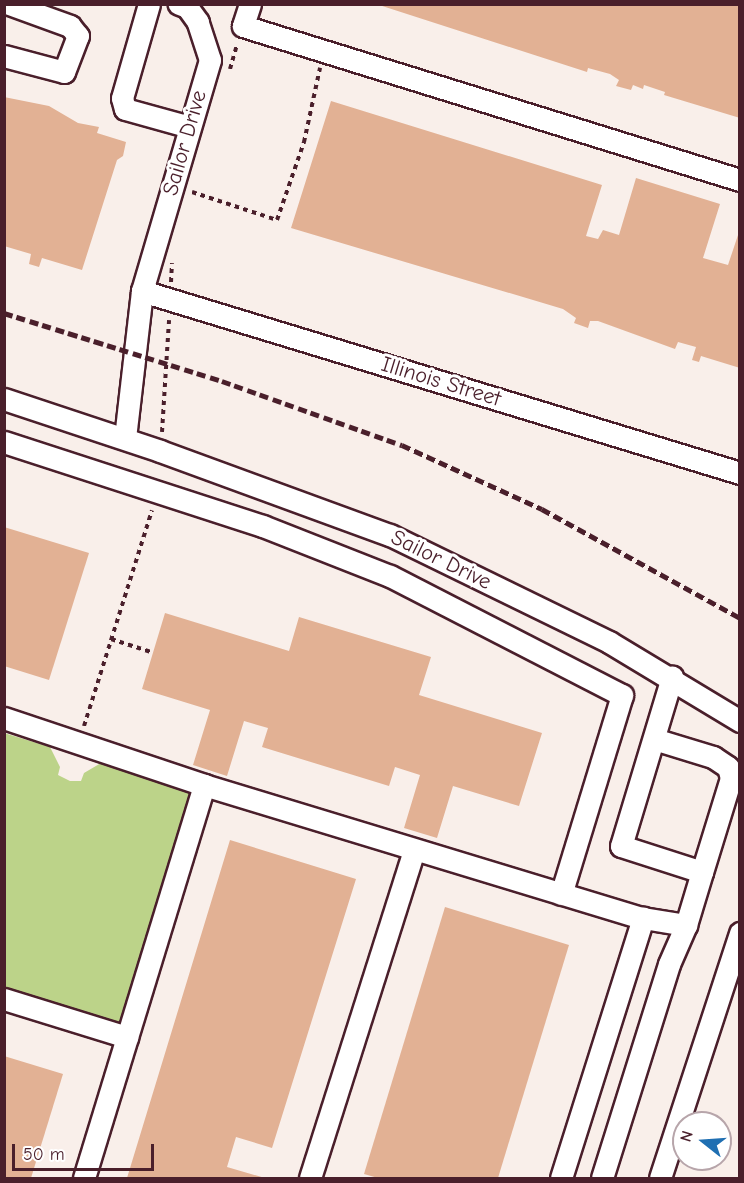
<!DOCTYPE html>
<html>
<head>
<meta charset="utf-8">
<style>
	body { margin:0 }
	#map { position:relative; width:744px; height:1183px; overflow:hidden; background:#f9efea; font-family:"Comic Neue",sans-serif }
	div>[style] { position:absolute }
	.green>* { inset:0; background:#bcd389 }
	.building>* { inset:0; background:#e2b194 }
	.path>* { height:4px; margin-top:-2px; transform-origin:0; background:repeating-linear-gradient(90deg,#4a1f2b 0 4.5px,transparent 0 9px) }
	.roads { filter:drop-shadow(2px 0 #4a1f2b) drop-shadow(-2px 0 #4a1f2b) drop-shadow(0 2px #4a1f2b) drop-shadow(0 -2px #4a1f2b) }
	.minor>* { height:21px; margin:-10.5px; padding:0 10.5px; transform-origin:10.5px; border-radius:10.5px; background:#fff }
	.rail>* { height:4.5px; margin-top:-2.25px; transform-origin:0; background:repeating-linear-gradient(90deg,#4a1f2b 0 9px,transparent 0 13.5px) }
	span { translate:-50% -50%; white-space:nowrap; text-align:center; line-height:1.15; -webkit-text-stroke:6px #fff; paint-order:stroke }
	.street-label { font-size:22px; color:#4a1f2b }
	.frame { position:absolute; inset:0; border:6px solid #4a1f2b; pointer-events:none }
	.north { position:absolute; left:672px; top:1111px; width:60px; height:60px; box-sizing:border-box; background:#fff; border:2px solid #b7a5aa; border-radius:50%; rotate:287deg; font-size:16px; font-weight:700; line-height:24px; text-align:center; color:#4a1f2b }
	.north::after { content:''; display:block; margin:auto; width:21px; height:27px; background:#1f6fb2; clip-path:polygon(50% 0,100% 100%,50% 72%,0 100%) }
	.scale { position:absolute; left:12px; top:1144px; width:142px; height:27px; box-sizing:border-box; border:3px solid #4a1f2b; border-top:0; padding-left:8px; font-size:18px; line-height:21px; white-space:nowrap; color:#4a1f2b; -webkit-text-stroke:4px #fff; paint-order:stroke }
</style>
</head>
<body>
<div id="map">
	<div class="green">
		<div style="clip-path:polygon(4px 733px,50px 747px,60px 767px,58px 775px,70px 781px,81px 781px,84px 773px,101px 763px,191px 791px,120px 1023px,5px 987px)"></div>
	</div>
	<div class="building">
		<div style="clip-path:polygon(376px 4px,740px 4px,740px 118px,664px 95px,665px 92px,644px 85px,643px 89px,633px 85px,631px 90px,616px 86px,619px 80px,610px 74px,588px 68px,587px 72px)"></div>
		<div style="clip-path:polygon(4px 97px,49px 106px,78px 123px,99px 127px,97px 133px,126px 142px,123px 156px,117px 160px,82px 270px,42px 258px,39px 267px,29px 264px,31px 254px,4px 246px)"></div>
		<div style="clip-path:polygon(331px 101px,602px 185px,586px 236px,598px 239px,603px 230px,619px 235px,636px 178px,720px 204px,703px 258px,728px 265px,740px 229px,740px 368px,701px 356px,699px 362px,692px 360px,696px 347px,678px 342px,675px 349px,598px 321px,590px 321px,588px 328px,574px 323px,576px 318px,563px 309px,291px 228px)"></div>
		<div style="clip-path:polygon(4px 527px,89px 553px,49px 680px,4px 666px)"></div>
		<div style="clip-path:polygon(165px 613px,289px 651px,299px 617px,431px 657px,419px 695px,542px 733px,519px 806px,453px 786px,437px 838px,404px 828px,420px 775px,395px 767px,389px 786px,262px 747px,268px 728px,244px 721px,227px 776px,193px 765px,210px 710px,142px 689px)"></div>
		<div style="clip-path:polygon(230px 840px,356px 879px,272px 1148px,236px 1137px,227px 1167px,265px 1178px,127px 1178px)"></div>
		<div style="clip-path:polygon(445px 907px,569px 945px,498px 1178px,378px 1178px,364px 1174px)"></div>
		<div style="clip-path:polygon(4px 1056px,63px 1074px,31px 1178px,4px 1178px)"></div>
	</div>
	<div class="path">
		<div style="left:230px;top:69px;width:26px;rotate:-74deg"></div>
		<div style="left:192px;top:192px;width:89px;rotate:18.2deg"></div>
		<div style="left:277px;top:220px;width:83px;rotate:-70.9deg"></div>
		<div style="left:304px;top:142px;width:76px;rotate:-77.8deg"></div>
		<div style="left:171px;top:282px;width:19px;rotate:-87deg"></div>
		<div style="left:162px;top:432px;width:112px;rotate:-86.4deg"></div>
		<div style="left:111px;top:639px;width:42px;rotate:18deg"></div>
		<div style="left:84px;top:726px;width:226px;rotate:-72.5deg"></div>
	</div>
	<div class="roads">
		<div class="minor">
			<div style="left:149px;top:4px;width:98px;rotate:106deg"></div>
			<div style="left:122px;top:98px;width:11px;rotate:75deg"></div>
			<div style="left:125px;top:109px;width:67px;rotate:15.5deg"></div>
			<div style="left:250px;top:4px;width:23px;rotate:108deg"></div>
			<div style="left:243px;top:26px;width:520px;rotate:17.22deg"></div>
			<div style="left:4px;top:56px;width:62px;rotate:14.9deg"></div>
			<div style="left:64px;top:72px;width:39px;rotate:-69deg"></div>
			<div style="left:78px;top:36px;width:13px;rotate:-129deg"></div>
			<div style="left:70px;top:26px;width:65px;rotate:-160.2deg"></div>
			<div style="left:142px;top:291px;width:625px;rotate:16.93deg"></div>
			<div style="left:4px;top:399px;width:164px;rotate:18.4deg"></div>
			<div style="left:160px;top:451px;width:245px;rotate:20.1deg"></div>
			<div style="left:390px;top:535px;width:244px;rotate:26deg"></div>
			<div style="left:609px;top:642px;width:153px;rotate:31.1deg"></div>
			<div style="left:125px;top:438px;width:148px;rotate:-83.4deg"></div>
			<div style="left:142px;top:291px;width:241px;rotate:-73.6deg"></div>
			<div style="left:210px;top:60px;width:40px;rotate:-108deg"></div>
			<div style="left:198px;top:22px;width:19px;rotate:-126deg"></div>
			<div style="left:187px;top:7px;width:9px;rotate:-159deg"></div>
			<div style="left:4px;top:442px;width:272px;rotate:18deg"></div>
			<div style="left:263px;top:526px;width:136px;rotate:21.5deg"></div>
			<div style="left:390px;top:576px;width:261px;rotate:27.2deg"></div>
			<div style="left:622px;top:695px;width:208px;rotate:107deg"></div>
			<div style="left:4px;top:718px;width:211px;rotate:18.5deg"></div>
			<div style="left:204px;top:785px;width:459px;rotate:16.9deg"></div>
			<div style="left:643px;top:918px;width:44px;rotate:9.2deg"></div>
			<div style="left:686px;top:925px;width:55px;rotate:-73.2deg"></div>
			<div style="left:654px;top:739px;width:62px;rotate:17deg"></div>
			<div style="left:713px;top:757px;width:18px;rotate:34deg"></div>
			<div style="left:728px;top:767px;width:11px;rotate:75deg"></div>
			<div style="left:731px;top:778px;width:98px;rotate:107.1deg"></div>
			<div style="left:702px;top:872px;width:85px;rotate:-162.2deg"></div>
			<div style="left:621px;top:846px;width:177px;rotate:-73.2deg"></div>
			<div style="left:4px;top:999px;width:129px;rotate:17.2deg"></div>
			<div style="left:84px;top:1178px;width:411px;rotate:-73deg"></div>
			<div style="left:310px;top:1178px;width:344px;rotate:-72.4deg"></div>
			<div style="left:561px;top:1178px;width:273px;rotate:-72.5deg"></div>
			<div style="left:602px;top:1178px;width:224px;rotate:-72.6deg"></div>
			<div style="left:669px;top:964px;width:43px;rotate:-66.4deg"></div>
			<div style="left:660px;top:1178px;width:258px;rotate:-71.9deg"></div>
		</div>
	</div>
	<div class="rail">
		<div style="left:4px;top:313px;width:228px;rotate:17.3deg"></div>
		<div style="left:222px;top:381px;width:191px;rotate:19.6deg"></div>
		<div style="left:402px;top:445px;width:154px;rotate:24.6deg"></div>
		<div style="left:542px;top:509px;width:226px;rotate:28.8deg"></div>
	</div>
	<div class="street-label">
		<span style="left:185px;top:143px;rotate:-74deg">Sailor Drive</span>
		<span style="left:441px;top:382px;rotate:17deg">Illinois Street</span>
		<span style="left:441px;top:560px;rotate:26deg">Sailor Drive</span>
	</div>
	<div class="frame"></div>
	<div class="north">N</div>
	<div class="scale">50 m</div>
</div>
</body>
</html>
